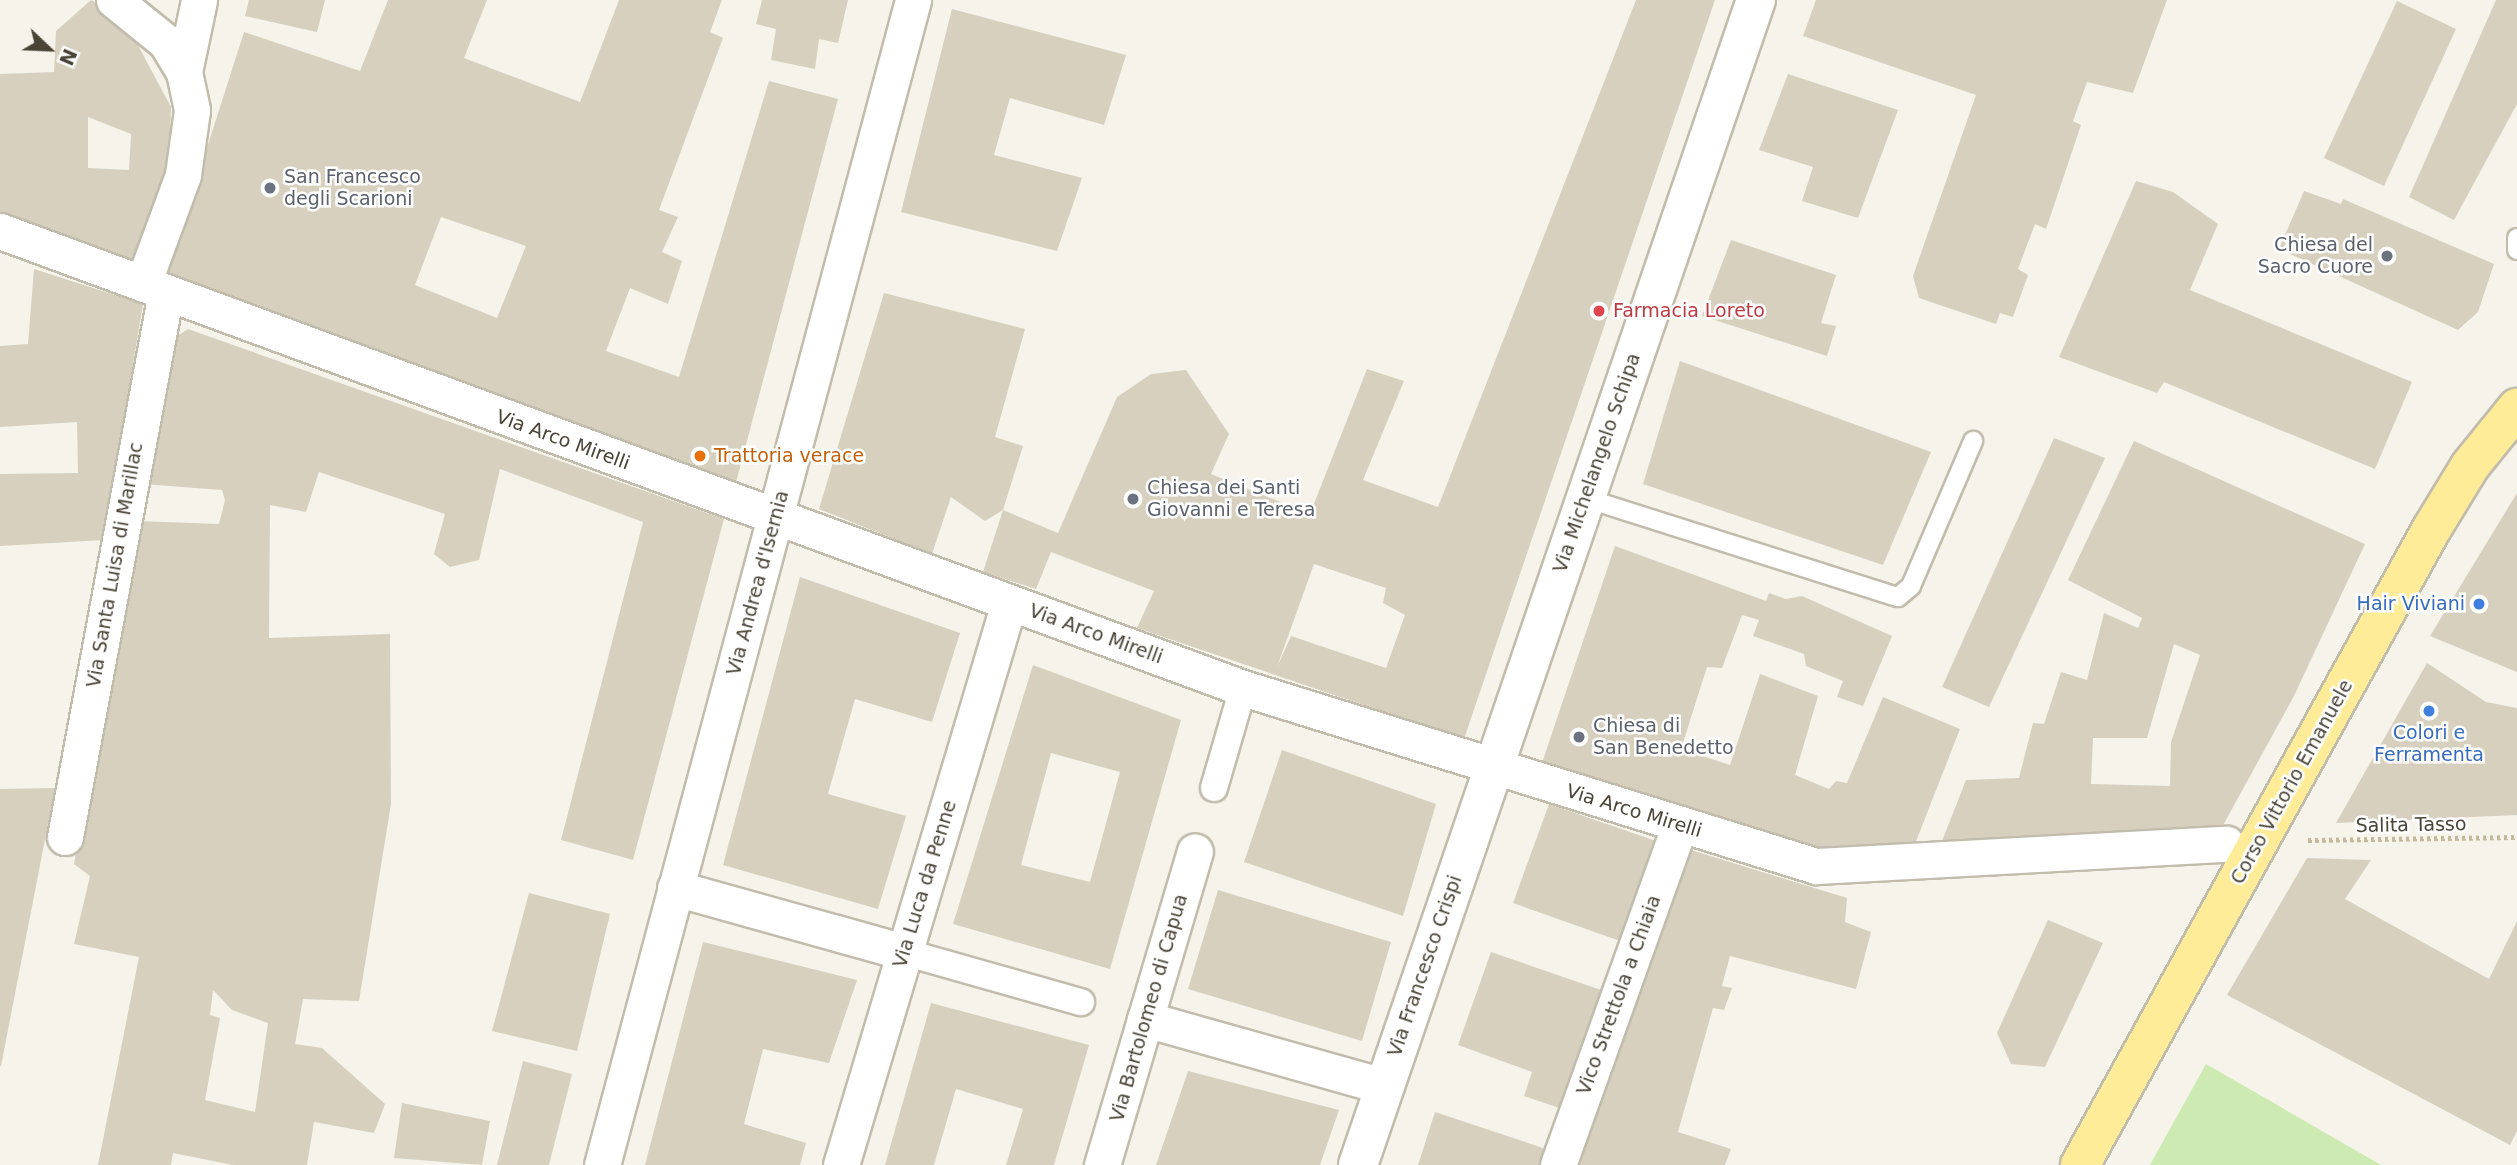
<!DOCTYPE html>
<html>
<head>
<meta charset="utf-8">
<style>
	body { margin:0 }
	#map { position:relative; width:2517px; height:1165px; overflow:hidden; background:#f5f3ea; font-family:"DejaVu Sans",sans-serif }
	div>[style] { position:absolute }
	.green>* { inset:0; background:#cceab2 }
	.building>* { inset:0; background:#d7d0bf }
	.path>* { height:4.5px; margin-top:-2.25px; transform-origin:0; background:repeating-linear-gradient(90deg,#c4b99d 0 3.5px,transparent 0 7px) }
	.roads { filter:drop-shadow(2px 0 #c1bcac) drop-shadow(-2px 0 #c1bcac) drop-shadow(0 2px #c1bcac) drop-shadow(0 -2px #c1bcac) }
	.service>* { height:18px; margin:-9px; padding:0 9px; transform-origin:9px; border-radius:9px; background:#fff }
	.pedestrian>* { height:26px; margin:-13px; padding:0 13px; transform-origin:13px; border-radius:13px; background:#fff }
	.minor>* { height:35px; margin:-17.5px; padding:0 17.5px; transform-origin:17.5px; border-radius:17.5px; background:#fff }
	.tertiary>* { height:38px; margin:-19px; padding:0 19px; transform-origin:19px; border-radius:19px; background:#fff }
	.primary>* { height:38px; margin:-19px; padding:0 19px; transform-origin:19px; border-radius:19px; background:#ffec99 }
	.dots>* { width:19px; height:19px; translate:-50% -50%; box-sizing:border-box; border:4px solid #fff; border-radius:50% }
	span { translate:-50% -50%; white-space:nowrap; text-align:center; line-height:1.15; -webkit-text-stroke:5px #fff; paint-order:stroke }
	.worship-label { font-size:19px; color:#5b616d }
	.left { translate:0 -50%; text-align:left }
	.right { translate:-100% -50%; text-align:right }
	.health-label { font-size:19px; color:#be3a42 }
	.street-label { font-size:19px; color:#4a4437 }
	.food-label { font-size:19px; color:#c56008 }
	.shop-label { font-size:19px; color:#366cbe }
	.north { position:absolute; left:14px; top:14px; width:70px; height:70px; -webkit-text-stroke:5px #fff; paint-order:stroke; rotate:113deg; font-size:19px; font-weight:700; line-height:28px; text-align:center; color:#4a4437 }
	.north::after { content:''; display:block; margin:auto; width:24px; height:32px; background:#4a4437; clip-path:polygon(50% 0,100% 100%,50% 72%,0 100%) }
</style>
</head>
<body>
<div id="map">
	<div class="green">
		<div style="clip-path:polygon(2206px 1064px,2381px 1165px,2150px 1165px)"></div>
	</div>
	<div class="building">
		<div style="clip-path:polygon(evenodd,91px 0,124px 19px,171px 107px,169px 173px,137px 265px,0 216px,0 74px,54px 72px,56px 31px,91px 0,88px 117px,131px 134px,129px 170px,88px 168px,88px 117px)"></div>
		<div style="clip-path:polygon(249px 0,325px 0,317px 32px,245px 16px)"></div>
		<div style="clip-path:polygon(evenodd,388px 0,487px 0,464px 58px,580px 102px,619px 0,722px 0,710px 32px,723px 38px,659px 210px,678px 217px,662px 252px,682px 261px,668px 304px,630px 288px,606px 351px,679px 377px,769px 81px,838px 99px,735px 486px,166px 276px,244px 32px,360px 71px,388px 0,441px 217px,526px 246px,497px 318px,415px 285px,441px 217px)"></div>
		<div style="clip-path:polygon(762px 0,848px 0,838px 43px,819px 39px,815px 69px,771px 60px,776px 29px,756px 24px)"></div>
		<div style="clip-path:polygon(evenodd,1636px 0,1715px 0,1464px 739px,1137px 628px,1154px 591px,1051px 552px,1036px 589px,983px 572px,1003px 510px,1058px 533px,1117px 397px,1151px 374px,1186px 370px,1229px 434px,1211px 474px,1310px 514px,1367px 369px,1404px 381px,1363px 480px,1438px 507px,1636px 0,1314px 564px,1386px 588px,1383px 603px,1405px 615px,1386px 668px,1291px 636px,1277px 667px,1314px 564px)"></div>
		<div style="clip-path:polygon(1816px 0,2167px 0,2133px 93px,2087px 82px,2073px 121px,2081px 125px,2046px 229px,2035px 224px,2018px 269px,2028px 275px,2013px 317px,2000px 313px,1996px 324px,1919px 298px,1913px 276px,1976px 95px,1803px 36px)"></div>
		<div style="clip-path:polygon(2496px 0,2517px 0,2517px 104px,2454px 220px,2409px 197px)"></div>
		<div style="clip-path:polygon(2397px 1px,2456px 29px,2384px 186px,2324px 158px)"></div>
		<div style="clip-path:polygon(952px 9px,1126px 55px,1104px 125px,1010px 98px,994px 155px,1082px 178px,1057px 251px,901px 212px)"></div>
		<div style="clip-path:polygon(1788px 74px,1898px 110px,1858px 218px,1802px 201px,1813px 167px,1759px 150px)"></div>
		<div style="clip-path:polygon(2136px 181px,2173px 192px,2218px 224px,2190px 290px,2412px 382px,2375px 469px,2164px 382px,2157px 393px,2059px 357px)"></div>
		<div style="clip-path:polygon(2304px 191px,2341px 204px,2343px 199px,2494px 264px,2478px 312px,2458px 330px,2279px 249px)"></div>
		<div style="clip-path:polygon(1731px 240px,1836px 275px,1821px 323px,1836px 326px,1827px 356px,1702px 316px)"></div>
		<div style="clip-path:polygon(34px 269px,143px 304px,104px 540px,0 546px,0 474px,78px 473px,77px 422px,0 427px,0 346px,28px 344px)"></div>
		<div style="clip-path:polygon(884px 293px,1025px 329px,995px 437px,1023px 446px,1003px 510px,985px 521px,951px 497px,932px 554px,819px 509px)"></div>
		<div style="clip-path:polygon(evenodd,188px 329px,724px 519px,633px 860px,561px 840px,643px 522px,500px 469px,479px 560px,450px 567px,434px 554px,445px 514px,319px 472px,306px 512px,270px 505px,269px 638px,390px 634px,391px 804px,359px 1001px,303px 999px,295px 1044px,322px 1048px,385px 1104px,374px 1133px,314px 1122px,307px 1165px,233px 1165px,173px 1153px,171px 1165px,98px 1165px,139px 957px,74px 944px,90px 876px,74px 864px,137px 521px,219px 524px,225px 500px,222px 490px,143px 484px,174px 338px,188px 329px,213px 990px,232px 1010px,268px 1023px,255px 1112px,205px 1100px,220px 1018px,210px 1015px,213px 990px)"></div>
		<div style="clip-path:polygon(1680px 361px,1931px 452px,1883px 565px,1643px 484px)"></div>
		<div style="clip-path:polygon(2054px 438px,2105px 458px,1989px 707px,1942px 687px)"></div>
		<div style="clip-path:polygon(evenodd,2134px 441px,2365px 544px,2294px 696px,2221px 829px,1940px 846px,1966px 780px,2019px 778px,2033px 723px,2044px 724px,2061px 672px,2087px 680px,2104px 613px,2138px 628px,2142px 618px,2068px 580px,2134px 441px,2174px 644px,2200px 655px,2171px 742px,2170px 786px,2091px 784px,2093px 738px,2147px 738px,2174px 644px)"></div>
		<div style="clip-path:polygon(2517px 493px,2517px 672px,2430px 636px)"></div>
		<div style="clip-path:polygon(1615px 546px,1766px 601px,1769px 593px,1786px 599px,1802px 596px,1892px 636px,1863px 706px,1837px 697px,1843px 681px,1806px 666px,1804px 654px,1753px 636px,1759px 620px,1742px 615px,1722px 668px,1707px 667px,1681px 749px,1730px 765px,1760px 674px,1818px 696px,1795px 775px,1829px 789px,1836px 781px,1847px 783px,1883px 697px,1960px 729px,1913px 849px,1822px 853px,1542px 763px)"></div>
		<div style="clip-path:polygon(800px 577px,960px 633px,932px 722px,855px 699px,828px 794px,906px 816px,878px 909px,723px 865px)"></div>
		<div style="clip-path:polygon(2427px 663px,2486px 702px,2517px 708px,2517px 815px,2336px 823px)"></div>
		<div style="clip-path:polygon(evenodd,1033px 665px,1181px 720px,1110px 969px,953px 924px,1033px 665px,1051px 753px,1120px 772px,1090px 882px,1021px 865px,1051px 753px)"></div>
		<div style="clip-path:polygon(1282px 750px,1436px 804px,1403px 916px,1244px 862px)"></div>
		<div style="clip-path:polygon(55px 788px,1px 1066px,0 1066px,0 789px)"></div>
		<div style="clip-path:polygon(1549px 804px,1656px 841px,1620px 941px,1513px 903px)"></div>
		<div style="clip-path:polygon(1691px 850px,1847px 898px,1845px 922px,1871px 932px,1856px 989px,1730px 956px,1722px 986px,1732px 988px,1724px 1010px,1713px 1008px,1678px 1132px,1731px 1149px,1725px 1165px,1579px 1165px)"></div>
		<div style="clip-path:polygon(2307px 858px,2371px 860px,2345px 899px,2489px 979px,2517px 921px,2517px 1131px,2510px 1145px,2227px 995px)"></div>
		<div style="clip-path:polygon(1218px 890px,1391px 942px,1362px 1041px,1188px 989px)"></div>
		<div style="clip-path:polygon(529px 893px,610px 914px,577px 1051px,492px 1031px)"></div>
		<div style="clip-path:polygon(2048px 920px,2103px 943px,2045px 1067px,2011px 1064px,1997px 1033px)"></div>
		<div style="clip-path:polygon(703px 942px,857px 980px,829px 1063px,763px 1049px,744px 1124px,806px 1143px,800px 1165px,645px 1165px)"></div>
		<div style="clip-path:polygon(1491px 952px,1604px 991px,1562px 1109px,1524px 1096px,1532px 1072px,1458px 1045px)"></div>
		<div style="clip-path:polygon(931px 1003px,1089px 1045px,1054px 1165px,1006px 1165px,1023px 1109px,956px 1089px,934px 1165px,885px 1165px)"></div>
		<div style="clip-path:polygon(523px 1061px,572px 1074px,549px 1165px,497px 1165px)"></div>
		<div style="clip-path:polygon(1188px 1071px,1339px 1110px,1320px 1165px,1156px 1165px)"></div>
		<div style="clip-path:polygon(402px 1103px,490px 1121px,482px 1165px,394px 1158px)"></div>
		<div style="clip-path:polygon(1435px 1112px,1549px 1150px,1544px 1165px,1418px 1165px)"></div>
	</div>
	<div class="path">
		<div style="left:2308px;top:840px;width:209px;rotate:-0.8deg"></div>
	</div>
	<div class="roads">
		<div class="service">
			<div style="left:2517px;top:238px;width:12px;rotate:90deg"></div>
			<div style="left:1585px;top:498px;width:328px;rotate:17.6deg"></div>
			<div style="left:1898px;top:597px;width:17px;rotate:-40deg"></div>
			<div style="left:1911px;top:586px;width:158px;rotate:-66.8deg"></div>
		</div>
		<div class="pedestrian">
			<div style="left:1214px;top:788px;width:104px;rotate:-73.8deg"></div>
			<div style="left:904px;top:952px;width:184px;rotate:15.8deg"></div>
		</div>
		<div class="minor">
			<div style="left:114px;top:0;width:67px;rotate:38.9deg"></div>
			<div style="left:166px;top:42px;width:35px;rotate:59deg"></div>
			<div style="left:184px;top:72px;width:39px;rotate:78deg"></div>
			<div style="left:192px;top:110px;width:66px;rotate:97.9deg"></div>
			<div style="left:183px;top:175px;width:116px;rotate:110.2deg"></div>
			<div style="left:184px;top:72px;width:74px;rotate:-78.2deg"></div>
			<div style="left:0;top:231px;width:1324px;rotate:20.19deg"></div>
			<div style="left:1243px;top:688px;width:600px;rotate:17.26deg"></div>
			<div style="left:1816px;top:866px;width:411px;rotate:-3.1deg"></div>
			<div style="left:65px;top:837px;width:554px;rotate:-79.5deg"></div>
			<div style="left:675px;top:888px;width:238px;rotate:15.6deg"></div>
			<div style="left:1145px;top:1019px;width:248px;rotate:15.7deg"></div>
			<div style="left:602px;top:1165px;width:1206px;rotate:-75.05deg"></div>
			<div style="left:841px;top:1165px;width:587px;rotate:-73.36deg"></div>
			<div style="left:1102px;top:1165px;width:327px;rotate:-73.5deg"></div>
			<div style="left:1558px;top:1165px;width:361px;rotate:-70.3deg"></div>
		</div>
		<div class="tertiary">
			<div style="left:1358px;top:1165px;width:1231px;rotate:-71.14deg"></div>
		</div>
		<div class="primary">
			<div style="left:2080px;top:1165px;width:726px;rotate:-61.07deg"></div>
			<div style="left:2431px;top:530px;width:75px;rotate:-58.6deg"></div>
			<div style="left:2470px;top:466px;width:75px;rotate:-51deg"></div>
		</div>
	</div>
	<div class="dots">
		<div style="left:270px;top:188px;background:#6b7280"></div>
		<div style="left:2387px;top:256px;background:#6b7280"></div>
		<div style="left:1599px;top:311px;background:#e0444e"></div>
		<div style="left:700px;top:456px;background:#e8710a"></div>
		<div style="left:1133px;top:499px;background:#6b7280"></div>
		<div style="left:2479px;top:604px;background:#3f7fe0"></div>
		<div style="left:2429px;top:711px;background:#3f7fe0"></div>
		<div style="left:1579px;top:737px;background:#6b7280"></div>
	</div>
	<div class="worship-label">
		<span class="left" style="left:284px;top:188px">San Francesco<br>degli Scarioni</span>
		<span class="right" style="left:2373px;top:256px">Chiesa del<br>Sacro Cuore</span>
		<span class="left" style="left:1147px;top:499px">Chiesa dei Santi<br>Giovanni e Teresa</span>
		<span class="left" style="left:1593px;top:737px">Chiesa di<br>San Benedetto</span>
	</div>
	<div class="health-label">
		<span class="left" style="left:1613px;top:311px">Farmacia Loreto</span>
	</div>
	<div class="street-label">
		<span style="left:563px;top:440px;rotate:20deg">Via Arco Mirelli</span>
		<span style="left:1597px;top:463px;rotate:-71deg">Via Michelangelo Schipa</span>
		<span style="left:115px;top:565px;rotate:-80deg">Via Santa Luisa di Marillac</span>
		<span style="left:758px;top:583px;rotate:-75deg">Via Andrea d'Isernia</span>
		<span style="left:1096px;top:634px;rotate:20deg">Via Arco Mirelli</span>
		<span style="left:2292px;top:782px;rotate:-61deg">Corso Vittorio Emanuele</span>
		<span style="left:1634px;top:811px;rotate:17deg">Via Arco Mirelli</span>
		<span style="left:2411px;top:825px;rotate:-1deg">Salita Tasso</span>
		<span style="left:925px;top:884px;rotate:-73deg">Via Luca da Penne</span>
		<span style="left:1425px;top:966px;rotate:-71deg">Via Francesco Crispi</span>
		<span style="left:1619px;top:995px;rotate:-70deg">Vico Strettola a Chiaia</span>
		<span style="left:1149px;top:1008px;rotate:-74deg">Via Bartolomeo di Capua</span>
	</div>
	<div class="food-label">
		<span class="left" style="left:714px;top:456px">Trattoria verace</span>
	</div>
	<div class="shop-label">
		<span class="right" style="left:2465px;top:604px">Hair Viviani</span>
		<span style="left:2429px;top:744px">Colori e<br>Ferramenta</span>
	</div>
	<div class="north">N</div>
</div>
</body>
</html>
